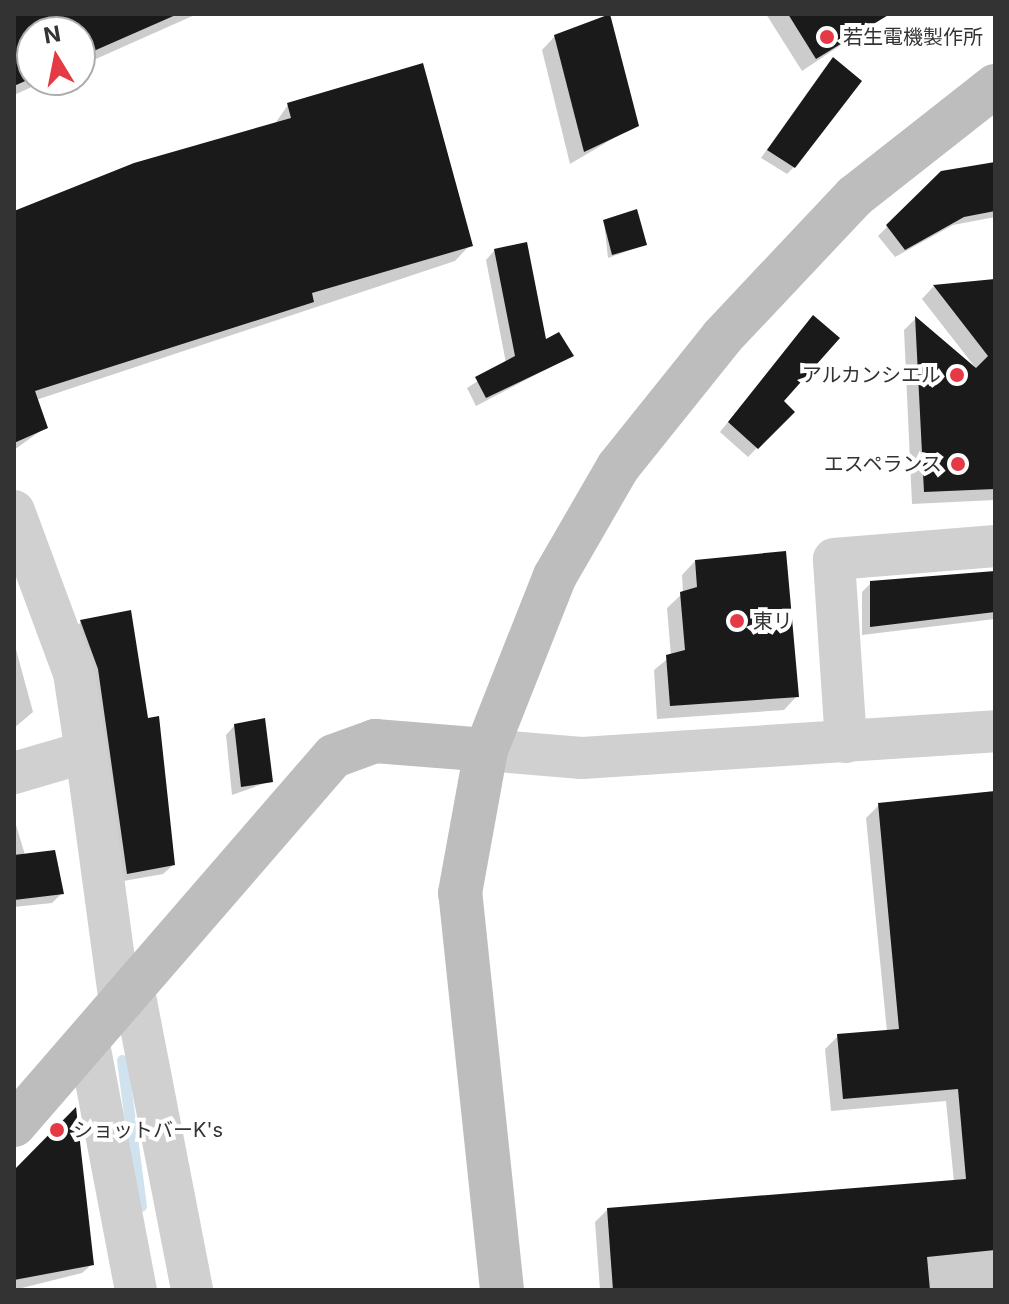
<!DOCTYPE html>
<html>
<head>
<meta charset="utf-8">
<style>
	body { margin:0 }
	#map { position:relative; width:1009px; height:1304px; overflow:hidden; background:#fff; font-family:Inter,"Noto Sans JP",sans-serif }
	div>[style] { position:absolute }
	.shadow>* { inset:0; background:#0003 }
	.stream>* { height:11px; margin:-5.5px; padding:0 5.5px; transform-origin:5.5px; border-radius:5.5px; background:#cfe2ee }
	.building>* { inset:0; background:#1a1a1a }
	.street>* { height:42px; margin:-21px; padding:0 21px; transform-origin:21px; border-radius:21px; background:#d0d0d0 }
	.secondary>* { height:44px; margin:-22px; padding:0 22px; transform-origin:22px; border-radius:22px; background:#bdbdbd }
	.dots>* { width:22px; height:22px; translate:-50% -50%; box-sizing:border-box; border:4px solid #fff; border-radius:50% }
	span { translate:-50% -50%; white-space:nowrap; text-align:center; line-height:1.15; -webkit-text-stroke:8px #fff; paint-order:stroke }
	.poi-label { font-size:20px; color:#333 }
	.left { translate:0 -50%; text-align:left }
	.right { translate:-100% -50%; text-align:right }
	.frame { position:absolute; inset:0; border:16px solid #333; pointer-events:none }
	.north { position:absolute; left:16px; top:16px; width:80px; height:80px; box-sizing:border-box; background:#fff; border:2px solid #adadad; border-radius:50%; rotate:350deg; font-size:22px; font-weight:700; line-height:32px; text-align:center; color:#333 }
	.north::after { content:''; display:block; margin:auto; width:28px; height:36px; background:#e63946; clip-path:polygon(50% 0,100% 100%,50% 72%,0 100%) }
</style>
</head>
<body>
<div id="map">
	<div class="shadow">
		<div style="clip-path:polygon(14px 14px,197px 14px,80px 66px,80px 32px,32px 32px,32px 80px,47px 80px,14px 95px)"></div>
		<div style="clip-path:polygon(766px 14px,885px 14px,886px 15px,802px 71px)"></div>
		<div style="clip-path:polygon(555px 36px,636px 125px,570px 164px,542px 50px)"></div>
		<div style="clip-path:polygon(826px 67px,794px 167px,787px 174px,761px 158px)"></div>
		<div style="clip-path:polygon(288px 105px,470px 245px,455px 261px,36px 400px,46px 427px,14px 450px,14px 213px,274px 125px)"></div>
		<div style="clip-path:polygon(995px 164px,995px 217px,953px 225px,895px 257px,878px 236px,942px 172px)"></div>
		<div style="clip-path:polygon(604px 222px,645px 245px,608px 258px)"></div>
		<div style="clip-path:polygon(495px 250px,545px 342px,572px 356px,476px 406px,467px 388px,506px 363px,486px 260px)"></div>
		<div style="clip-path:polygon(995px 281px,995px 500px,912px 504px,904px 330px,915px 319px,978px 371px,922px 299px,933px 287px)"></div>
		<div style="clip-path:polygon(804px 327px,781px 402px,792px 412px,748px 457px,720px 432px)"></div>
		<div style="clip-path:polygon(695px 561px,797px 696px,784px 710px,657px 719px,654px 670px,671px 656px,667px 608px,683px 593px,682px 575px)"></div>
		<div style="clip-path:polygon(995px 573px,995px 619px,862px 635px,862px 592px,871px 583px)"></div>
		<div style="clip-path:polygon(81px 622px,173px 865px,163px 874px,118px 882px,72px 631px)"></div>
		<div style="clip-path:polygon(14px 642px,33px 712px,14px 728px)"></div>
		<div style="clip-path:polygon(235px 725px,271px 781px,232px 795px,226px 735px)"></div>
		<div style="clip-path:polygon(995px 798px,995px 1290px,600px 1290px,595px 1222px,608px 1209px,954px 1182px,946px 1101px,831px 1111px,825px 1049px,838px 1036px,887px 1032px,866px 818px,879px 805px)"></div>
		<div style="clip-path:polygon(14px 818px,25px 855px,62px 893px,52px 903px,14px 907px)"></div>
		<div style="clip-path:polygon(14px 1187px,92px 1264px,82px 1273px,14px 1290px)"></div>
	</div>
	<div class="stream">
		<div style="left:122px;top:1060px;width:147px;rotate:82.6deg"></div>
	</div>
	<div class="building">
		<div style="clip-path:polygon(14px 14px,178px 14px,80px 57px,80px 32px,32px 32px,32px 78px,14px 86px)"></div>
		<div style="clip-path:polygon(610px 14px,639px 126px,584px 152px,554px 35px)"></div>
		<div style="clip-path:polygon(788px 14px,890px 14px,816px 59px)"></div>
		<div style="clip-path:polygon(833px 57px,862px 81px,795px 168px,767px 150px)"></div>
		<div style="clip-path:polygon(423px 63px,473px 246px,312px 293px,314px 302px,35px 391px,48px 428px,14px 443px,14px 211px,134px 163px,291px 118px,287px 103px)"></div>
		<div style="clip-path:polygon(995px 162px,995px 211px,964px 217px,905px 250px,886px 225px,941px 171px)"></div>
		<div style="clip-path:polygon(637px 209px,647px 245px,612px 255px,603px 220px)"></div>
		<div style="clip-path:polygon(527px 242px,546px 339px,559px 332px,574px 356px,486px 398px,475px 377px,515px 356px,494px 249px)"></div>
		<div style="clip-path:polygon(995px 279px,995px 489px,924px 492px,915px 316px,976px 368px,988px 356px,933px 285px)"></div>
		<div style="clip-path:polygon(813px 315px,840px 338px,784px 401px,795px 412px,758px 449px,728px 422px)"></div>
		<div style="clip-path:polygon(786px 551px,799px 697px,670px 706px,666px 655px,685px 650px,680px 592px,697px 587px,695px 560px)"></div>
		<div style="clip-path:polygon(995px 571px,995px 612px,870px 627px,870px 581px)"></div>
		<div style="clip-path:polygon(131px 610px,148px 718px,159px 716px,175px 865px,127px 874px,98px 669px,80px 620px)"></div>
		<div style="clip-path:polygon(265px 718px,273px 782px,241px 787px,234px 724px)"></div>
		<div style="clip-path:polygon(995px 791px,995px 1250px,927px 1257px,930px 1290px,613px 1290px,607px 1208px,966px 1179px,958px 1089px,843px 1099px,837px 1034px,899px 1029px,878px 803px)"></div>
		<div style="clip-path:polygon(55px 850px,64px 894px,14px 900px,14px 855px)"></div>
		<div style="clip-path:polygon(76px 1107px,94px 1265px,14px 1280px,14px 1170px)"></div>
	</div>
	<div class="street">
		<div style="left:14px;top:511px;width:173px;rotate:69.7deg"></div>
		<div style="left:74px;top:673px;width:80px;rotate:81.4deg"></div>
		<div style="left:846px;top:742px;width:183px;rotate:-93.8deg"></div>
		<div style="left:834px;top:559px;width:162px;rotate:-4.6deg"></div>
		<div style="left:486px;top:750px;width:96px;rotate:4.8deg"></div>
		<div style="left:582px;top:758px;width:414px;rotate:-3.7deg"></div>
		<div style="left:14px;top:773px;width:75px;rotate:-16.3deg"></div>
		<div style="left:86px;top:752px;width:252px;rotate:82.3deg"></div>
		<div style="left:133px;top:986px;width:310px;rotate:79deg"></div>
		<div style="left:88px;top:1039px;width:256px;rotate:79.2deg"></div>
	</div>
	<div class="secondary">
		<div style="left:14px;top:1125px;width:488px;rotate:-49.1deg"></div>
		<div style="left:334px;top:756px;width:44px;rotate:-20.1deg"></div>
		<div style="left:375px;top:741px;width:111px;rotate:4.6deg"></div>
		<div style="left:502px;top:1290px;width:399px;rotate:-96deg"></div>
		<div style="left:460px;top:893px;width:145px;rotate:-79.7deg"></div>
		<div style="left:486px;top:750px;width:187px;rotate:-68.4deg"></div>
		<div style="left:555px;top:576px;width:126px;rotate:-60deg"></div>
		<div style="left:618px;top:467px;width:166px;rotate:-51.3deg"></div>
		<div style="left:722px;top:337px;width:194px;rotate:-46.7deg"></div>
		<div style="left:855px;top:196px;width:178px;rotate:-38.2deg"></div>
	</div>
	<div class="dots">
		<div style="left:827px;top:37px;background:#e63946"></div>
		<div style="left:957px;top:375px;background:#e63946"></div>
		<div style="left:958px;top:464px;background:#e63946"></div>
		<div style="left:737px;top:621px;background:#e63946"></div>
		<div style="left:57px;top:1130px;background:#e63946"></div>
	</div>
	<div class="poi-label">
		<span class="left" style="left:843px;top:37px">若生電機製作所</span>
		<span class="right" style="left:941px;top:375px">アルカンシエル</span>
		<span class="right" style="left:942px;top:464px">エスペランス</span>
		<span class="left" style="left:753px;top:621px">東リ</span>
		<span class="left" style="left:73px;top:1130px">ショットバーK's</span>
	</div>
	<div class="frame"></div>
	<div class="north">N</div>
</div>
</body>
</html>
